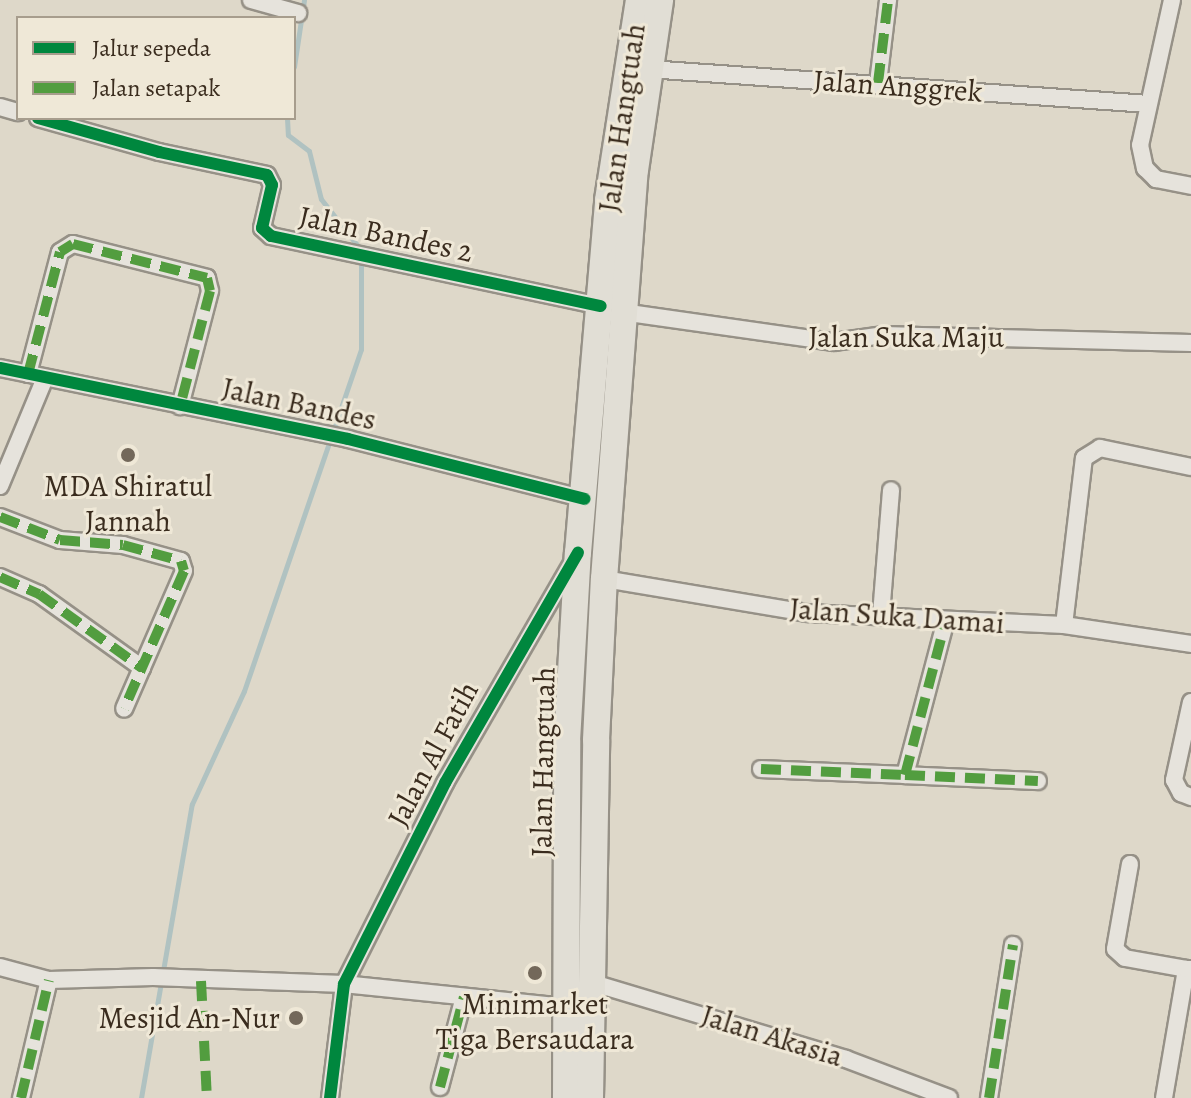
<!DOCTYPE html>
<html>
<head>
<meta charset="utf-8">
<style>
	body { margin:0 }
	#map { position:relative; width:1191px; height:1098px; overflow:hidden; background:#ded8c9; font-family:Alegreya,serif }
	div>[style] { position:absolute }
	.stream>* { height:5px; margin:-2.5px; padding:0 2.5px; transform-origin:2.5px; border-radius:2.5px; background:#b0c2c1 }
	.roads { filter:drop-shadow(2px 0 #969187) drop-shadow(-2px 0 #969187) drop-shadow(0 2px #969187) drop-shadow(0 -2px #969187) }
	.minor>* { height:16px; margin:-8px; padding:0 8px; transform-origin:8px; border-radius:8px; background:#e6e3dc }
	.trunk>* { height:26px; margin:-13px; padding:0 13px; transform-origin:13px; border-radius:13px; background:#e1ded5 }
	.quiet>* { height:10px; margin-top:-5px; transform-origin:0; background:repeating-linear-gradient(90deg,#529d3f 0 20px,transparent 0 30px) }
	.cycleway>* { height:12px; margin:-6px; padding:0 6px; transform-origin:6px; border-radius:6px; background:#00873e }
	.dots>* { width:22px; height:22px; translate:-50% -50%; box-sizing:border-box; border:4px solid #efe8d7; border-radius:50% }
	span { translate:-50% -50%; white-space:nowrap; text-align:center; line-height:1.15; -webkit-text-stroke:6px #efe8d7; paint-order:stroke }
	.street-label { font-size:30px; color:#3a2c1e }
	.poi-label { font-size:30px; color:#3a2c1e }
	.right { translate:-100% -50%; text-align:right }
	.legend { position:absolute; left:16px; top:16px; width:280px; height:104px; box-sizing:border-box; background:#efe8d7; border:2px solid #a79d8d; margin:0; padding:10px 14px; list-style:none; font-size:24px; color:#3a2c1e }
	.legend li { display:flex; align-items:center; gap:16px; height:40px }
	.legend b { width:40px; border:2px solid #a79d8d }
</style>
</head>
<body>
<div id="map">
	<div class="stream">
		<div style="left:294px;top:67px;width:68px;rotate:-81.5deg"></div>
		<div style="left:287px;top:118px;width:17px;rotate:87deg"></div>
		<div style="left:288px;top:135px;width:26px;rotate:37deg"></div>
		<div style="left:309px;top:151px;width:49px;rotate:76deg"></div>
		<div style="left:321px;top:199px;width:65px;rotate:51.9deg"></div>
		<div style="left:141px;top:1098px;width:298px;rotate:-80.2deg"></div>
		<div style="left:192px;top:804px;width:124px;rotate:-65.3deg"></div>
		<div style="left:244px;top:691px;width:361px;rotate:-71.1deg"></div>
		<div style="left:361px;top:349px;width:89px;rotate:-90deg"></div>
	</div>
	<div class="roads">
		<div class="minor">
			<div style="left:251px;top:0;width:49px;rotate:15.5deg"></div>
			<div style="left:1172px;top:0;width:148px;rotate:102.4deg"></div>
			<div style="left:1140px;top:145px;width:24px;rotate:78deg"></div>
			<div style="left:1145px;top:168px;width:16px;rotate:45deg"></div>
			<div style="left:1156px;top:179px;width:36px;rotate:11deg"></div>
			<div style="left:648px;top:69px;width:501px;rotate:4deg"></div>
			<div style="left:878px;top:83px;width:84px;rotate:-83.1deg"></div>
			<div style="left:0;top:107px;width:19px;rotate:16deg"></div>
			<div style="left:38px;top:118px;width:126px;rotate:15.7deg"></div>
			<div style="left:159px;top:152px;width:110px;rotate:12deg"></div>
			<div style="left:267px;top:175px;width:11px;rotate:63deg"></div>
			<div style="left:272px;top:185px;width:44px;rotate:103.1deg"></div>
			<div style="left:262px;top:228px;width:12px;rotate:42deg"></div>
			<div style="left:271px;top:236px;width:337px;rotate:12deg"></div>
			<div style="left:622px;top:312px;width:214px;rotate:8.1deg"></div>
			<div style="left:834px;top:342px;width:49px;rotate:-8.1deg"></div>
			<div style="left:883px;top:335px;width:308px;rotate:1.5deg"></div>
			<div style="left:0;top:368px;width:355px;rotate:11.5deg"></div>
			<div style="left:348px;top:439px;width:244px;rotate:14.2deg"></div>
			<div style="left:28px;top:374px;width:126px;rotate:-75.3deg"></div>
			<div style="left:60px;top:252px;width:15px;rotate:-32deg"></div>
			<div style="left:73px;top:244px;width:138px;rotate:14.2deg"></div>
			<div style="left:207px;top:278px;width:13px;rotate:77deg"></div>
			<div style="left:210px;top:291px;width:119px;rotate:104.6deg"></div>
			<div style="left:0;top:486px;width:117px;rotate:-67.4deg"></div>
			<div style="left:0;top:517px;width:64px;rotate:21deg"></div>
			<div style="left:60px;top:540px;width:63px;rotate:4.5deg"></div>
			<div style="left:123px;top:545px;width:60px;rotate:15.4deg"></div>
			<div style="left:181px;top:561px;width:10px;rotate:73deg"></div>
			<div style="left:184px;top:571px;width:150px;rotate:113.5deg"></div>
			<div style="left:0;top:577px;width:43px;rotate:23.6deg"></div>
			<div style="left:39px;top:594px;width:127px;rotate:35.7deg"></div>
			<div style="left:604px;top:579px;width:206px;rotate:9.5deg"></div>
			<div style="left:807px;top:613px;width:257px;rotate:2.7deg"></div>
			<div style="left:1064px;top:625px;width:128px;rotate:8.5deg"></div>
			<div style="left:881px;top:615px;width:125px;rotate:-85.4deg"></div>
			<div style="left:1064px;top:625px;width:168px;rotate:-83.2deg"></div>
			<div style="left:1084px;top:458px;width:19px;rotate:-32deg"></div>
			<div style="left:1100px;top:448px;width:93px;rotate:11.8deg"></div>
			<div style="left:1191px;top:702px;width:80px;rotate:102.3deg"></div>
			<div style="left:1174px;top:780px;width:15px;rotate:62deg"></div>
			<div style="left:1181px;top:793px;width:11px;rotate:22deg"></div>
			<div style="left:761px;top:769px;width:144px;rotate:2.4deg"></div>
			<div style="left:905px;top:775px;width:160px;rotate:-75.2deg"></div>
			<div style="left:905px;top:775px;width:133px;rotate:2.6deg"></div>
			<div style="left:1130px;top:864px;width:86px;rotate:100deg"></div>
			<div style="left:1115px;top:949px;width:13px;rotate:42deg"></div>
			<div style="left:1125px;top:958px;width:62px;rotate:10.2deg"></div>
			<div style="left:0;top:967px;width:51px;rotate:14.9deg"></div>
			<div style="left:49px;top:980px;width:104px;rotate:-1.7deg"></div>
			<div style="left:153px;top:977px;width:191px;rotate:2.1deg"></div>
			<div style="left:344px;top:984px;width:224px;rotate:5.9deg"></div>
			<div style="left:593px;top:983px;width:264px;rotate:16.7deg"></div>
			<div style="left:846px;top:1059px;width:110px;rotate:20.7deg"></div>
			<div style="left:440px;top:1087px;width:93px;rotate:-75.1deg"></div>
			<div style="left:21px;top:1098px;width:121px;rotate:-76.7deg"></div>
			<div style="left:330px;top:1098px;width:115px;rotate:-83deg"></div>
			<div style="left:344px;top:984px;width:225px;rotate:-63.3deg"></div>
			<div style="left:445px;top:783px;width:260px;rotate:-60deg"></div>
			<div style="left:989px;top:1098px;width:155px;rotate:-81.1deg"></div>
			<div style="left:1164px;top:1098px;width:131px;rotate:-80.3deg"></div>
			<div style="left:1186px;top:969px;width:5px"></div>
		</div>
		<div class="trunk">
			<div style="left:566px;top:1098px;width:357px;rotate:-89.8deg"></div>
			<div style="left:567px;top:741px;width:188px;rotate:-86.7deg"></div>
			<div style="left:578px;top:553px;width:354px;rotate:-85.1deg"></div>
			<div style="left:608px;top:200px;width:202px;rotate:-81.2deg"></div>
			<div style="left:590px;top:1098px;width:358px;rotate:-89deg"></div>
			<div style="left:596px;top:740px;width:161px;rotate:-87.2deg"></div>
			<div style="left:604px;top:579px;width:410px;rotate:-85.7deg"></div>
			<div style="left:635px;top:170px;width:172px;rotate:-81.6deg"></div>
		</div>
	</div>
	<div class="quiet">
		<div style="left:878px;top:83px;width:84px;rotate:-83.1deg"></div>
		<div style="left:28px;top:374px;width:126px;rotate:-75.3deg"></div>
		<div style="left:60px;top:252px;width:15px;rotate:-32deg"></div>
		<div style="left:73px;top:244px;width:138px;rotate:14.2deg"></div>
		<div style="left:207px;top:278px;width:13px;rotate:77deg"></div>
		<div style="left:210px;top:291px;width:119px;rotate:104.6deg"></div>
		<div style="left:0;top:517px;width:64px;rotate:21deg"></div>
		<div style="left:60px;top:540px;width:63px;rotate:4.5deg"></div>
		<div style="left:123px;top:545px;width:60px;rotate:15.4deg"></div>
		<div style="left:181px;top:561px;width:10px;rotate:73deg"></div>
		<div style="left:184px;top:571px;width:150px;rotate:113.5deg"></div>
		<div style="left:0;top:577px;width:43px;rotate:23.6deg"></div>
		<div style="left:39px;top:594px;width:127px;rotate:35.7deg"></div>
		<div style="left:761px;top:769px;width:144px;rotate:2.4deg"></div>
		<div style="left:905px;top:775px;width:160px;rotate:-75.2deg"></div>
		<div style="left:905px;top:775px;width:133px;rotate:2.6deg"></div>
		<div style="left:201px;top:981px;width:117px;rotate:87.1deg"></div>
		<div style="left:440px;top:1087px;width:93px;rotate:-75.1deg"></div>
		<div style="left:21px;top:1098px;width:121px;rotate:-76.7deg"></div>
		<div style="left:989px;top:1098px;width:155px;rotate:-81.1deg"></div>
	</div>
	<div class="cycleway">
		<div style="left:38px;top:118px;width:126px;rotate:15.7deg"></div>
		<div style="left:159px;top:152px;width:110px;rotate:12deg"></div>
		<div style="left:267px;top:175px;width:11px;rotate:63deg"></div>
		<div style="left:272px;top:185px;width:44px;rotate:103.1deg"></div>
		<div style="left:262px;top:228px;width:12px;rotate:42deg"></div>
		<div style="left:271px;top:236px;width:337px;rotate:12deg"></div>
		<div style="left:0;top:368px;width:355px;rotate:11.5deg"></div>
		<div style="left:348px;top:439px;width:244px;rotate:14.2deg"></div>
		<div style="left:330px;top:1098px;width:115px;rotate:-83deg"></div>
		<div style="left:344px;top:984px;width:225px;rotate:-63.3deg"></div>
		<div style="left:445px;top:783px;width:266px;rotate:-60deg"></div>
	</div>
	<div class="dots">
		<div style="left:128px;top:455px;background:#73685a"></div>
		<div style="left:535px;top:973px;background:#73685a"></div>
		<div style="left:296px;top:1018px;background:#73685a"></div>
	</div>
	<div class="street-label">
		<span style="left:898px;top:86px;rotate:4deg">Jalan Anggrek</span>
		<span style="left:622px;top:118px;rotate:-82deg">Jalan Hangtuah</span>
		<span style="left:386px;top:234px;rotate:12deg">Jalan Bandes 2</span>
		<span style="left:906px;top:337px">Jalan Suka Maju</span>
		<span style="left:299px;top:404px;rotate:12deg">Jalan Bandes</span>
		<span style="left:897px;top:616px;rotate:4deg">Jalan Suka Damai</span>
		<span style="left:433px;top:754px;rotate:-62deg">Jalan Al Fatih</span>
		<span style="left:543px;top:762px;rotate:-89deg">Jalan Hangtuah</span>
		<span style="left:772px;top:1036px;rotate:17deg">Jalan Akasia</span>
	</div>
	<div class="poi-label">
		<span style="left:128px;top:503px">MDA Shiratul<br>Jannah</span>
		<span style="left:535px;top:1021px">Minimarket<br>Tiga Bersaudara</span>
		<span class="right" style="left:280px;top:1018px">Mesjid An-Nur</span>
	</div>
	<ul class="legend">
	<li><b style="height:10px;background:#00873e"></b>Jalur sepeda</li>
	<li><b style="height:10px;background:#529d3f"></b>Jalan setapak</li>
	</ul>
</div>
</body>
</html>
